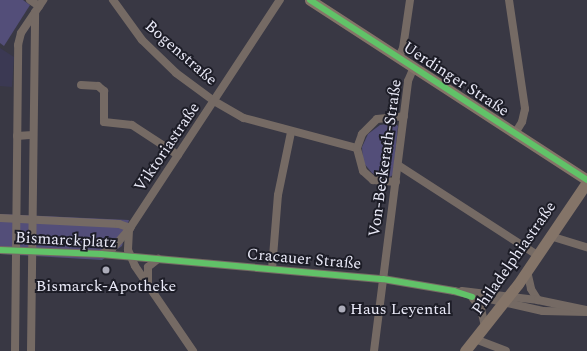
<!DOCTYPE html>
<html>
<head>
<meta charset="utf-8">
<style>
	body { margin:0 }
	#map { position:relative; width:587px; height:351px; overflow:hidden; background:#393844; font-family:Spectral,serif }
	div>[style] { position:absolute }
	.built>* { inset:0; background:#3b3953 }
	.green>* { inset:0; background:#534e79 }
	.minor>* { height:8px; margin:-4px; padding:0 4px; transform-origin:4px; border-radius:4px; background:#756a64 }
	.major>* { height:11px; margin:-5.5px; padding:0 5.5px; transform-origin:5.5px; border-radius:5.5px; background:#847468 }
	.tram>* { height:1px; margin:-0.5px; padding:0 0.5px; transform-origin:0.5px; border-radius:0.5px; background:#7d7674 }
	.cycleway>* { height:6px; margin:-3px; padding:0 3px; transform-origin:3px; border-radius:3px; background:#61c268 }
	.dots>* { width:11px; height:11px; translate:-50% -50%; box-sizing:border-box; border:2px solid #1d1d27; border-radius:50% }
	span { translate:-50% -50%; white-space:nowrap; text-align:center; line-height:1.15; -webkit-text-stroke:4px #1d1d27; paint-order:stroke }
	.street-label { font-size:16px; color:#eaeaf8 }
	.poi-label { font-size:16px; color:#eaeaf8 }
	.left { translate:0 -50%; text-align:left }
</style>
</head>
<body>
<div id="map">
	<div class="built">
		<div style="clip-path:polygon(0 48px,14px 57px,12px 87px,0 86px)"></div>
	</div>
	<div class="green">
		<div style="clip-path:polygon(0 0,23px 0,30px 5px,4px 46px,0 43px)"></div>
		<div style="clip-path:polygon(394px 123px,398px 126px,393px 175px,386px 179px,372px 173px,363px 162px,362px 147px,368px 134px,380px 125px)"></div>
		<div style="clip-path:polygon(0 214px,129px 220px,122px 246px,102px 260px,0 254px)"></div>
	</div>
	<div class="minor">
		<div style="left:30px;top:0;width:11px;rotate:34deg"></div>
		<div style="left:113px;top:0;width:49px;rotate:54.1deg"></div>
		<div style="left:142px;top:40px;width:47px;rotate:44.1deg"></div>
		<div style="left:176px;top:73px;width:47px;rotate:36.4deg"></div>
		<div style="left:214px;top:101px;width:34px;rotate:30deg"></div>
		<div style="left:244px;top:118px;width:117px;rotate:14.9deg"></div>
		<div style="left:509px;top:0;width:110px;rotate:81.6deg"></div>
		<div style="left:525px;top:109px;width:13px;rotate:103deg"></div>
		<div style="left:522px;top:122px;width:13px;rotate:122deg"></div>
		<div style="left:399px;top:57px;width:10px;rotate:-66deg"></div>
		<div style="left:403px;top:48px;width:49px;rotate:-81.7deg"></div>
		<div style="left:81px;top:85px;width:17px;rotate:3deg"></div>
		<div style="left:98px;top:86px;width:8px;rotate:40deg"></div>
		<div style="left:104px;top:91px;width:31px;rotate:90deg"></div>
		<div style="left:104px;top:122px;width:28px;rotate:6deg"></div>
		<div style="left:132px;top:125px;width:55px;rotate:33.1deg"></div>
		<div style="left:17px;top:136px;width:16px;rotate:-4deg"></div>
		<div style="left:398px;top:165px;width:166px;rotate:32.9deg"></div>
		<div style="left:396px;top:182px;width:23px;rotate:-175deg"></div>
		<div style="left:373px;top:180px;width:13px;rotate:-138deg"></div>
		<div style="left:363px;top:171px;width:24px;rotate:-105deg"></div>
		<div style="left:357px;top:148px;width:15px;rotate:-70deg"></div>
		<div style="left:362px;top:134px;width:21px;rotate:-45deg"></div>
		<div style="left:377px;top:119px;width:27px;rotate:-6deg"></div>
		<div style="left:0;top:218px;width:119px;rotate:2.9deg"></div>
		<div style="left:119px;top:224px;width:12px;rotate:20deg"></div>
		<div style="left:129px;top:230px;width:20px;rotate:93deg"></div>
		<div style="left:128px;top:250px;width:17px;rotate:66deg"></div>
		<div style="left:135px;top:266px;width:103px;rotate:55.7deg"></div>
		<div style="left:550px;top:236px;width:39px;rotate:17deg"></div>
		<div style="left:0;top:250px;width:101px;rotate:2.3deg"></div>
		<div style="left:101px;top:254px;width:283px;rotate:5.1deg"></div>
		<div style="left:383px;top:279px;width:72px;rotate:9.6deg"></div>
		<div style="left:454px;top:291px;width:91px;rotate:12.7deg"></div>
		<div style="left:543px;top:311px;width:44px;rotate:1.3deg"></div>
		<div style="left:101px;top:254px;width:12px;rotate:-24deg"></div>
		<div style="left:112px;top:249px;width:28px;rotate:-49deg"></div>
		<div style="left:130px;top:228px;width:273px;rotate:-56.7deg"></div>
		<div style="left:272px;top:269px;width:74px;rotate:-85.4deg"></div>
		<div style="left:278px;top:195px;width:64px;rotate:-78.3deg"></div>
		<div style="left:527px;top:271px;width:18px;rotate:77deg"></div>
		<div style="left:531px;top:289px;width:13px;rotate:58deg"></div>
		<div style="left:148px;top:284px;width:17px;rotate:-90deg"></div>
		<div style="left:148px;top:267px;width:13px;rotate:-39deg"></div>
		<div style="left:462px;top:291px;width:77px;rotate:6.8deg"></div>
		<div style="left:538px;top:300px;width:49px;rotate:11.8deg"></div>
		<div style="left:472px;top:297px;width:15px;rotate:53deg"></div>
		<div style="left:481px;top:309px;width:18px;rotate:77deg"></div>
		<div style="left:475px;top:339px;width:33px;rotate:21deg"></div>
		<div style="left:15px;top:351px;width:306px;rotate:-89.4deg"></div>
		<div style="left:18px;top:45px;width:12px;rotate:-76deg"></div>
		<div style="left:21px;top:33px;width:40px;rotate:-56deg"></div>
		<div style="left:31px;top:351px;width:339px;rotate:-89.3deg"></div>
		<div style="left:374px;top:351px;width:272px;rotate:-82.8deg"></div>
		<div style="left:408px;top:81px;width:15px;rotate:-67deg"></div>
	</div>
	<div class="major">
		<div style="left:310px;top:0;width:330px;rotate:33deg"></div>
		<div style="left:465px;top:351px;width:85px;rotate:-51.7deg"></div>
		<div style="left:518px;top:284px;width:123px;rotate:-55.9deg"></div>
	</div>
	<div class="tram">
		<div style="left:307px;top:0;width:333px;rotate:32.9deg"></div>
	</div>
	<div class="cycleway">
		<div style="left:310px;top:0;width:330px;rotate:33deg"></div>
		<div style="left:0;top:250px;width:101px;rotate:2.3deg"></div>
		<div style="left:101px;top:254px;width:283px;rotate:5.1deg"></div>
		<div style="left:383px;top:279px;width:72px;rotate:9.6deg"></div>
		<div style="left:454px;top:291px;width:19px;rotate:18deg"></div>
	</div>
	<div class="dots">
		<div style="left:106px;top:270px;background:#acacb9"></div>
		<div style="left:342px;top:309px;background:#acacb9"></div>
	</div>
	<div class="street-label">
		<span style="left:181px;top:53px;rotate:41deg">Bogenstraße</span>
		<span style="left:456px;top:79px;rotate:33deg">Uerdinger Straße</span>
		<span style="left:167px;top:147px;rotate:-56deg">Viktoriastraße</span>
		<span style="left:385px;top:158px;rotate:-82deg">Von-Beckerath-Straße</span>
		<span style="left:66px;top:240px;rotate:3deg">Bismarckplatz</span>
		<span style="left:514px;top:258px;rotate:-55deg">Philadelphiastraße</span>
		<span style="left:304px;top:259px;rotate:5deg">Cracauer Straße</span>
	</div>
	<div class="poi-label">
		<span style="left:106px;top:286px">Bismarck-Apotheke</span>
		<span class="left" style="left:350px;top:309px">Haus Leyental</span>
	</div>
</div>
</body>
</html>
